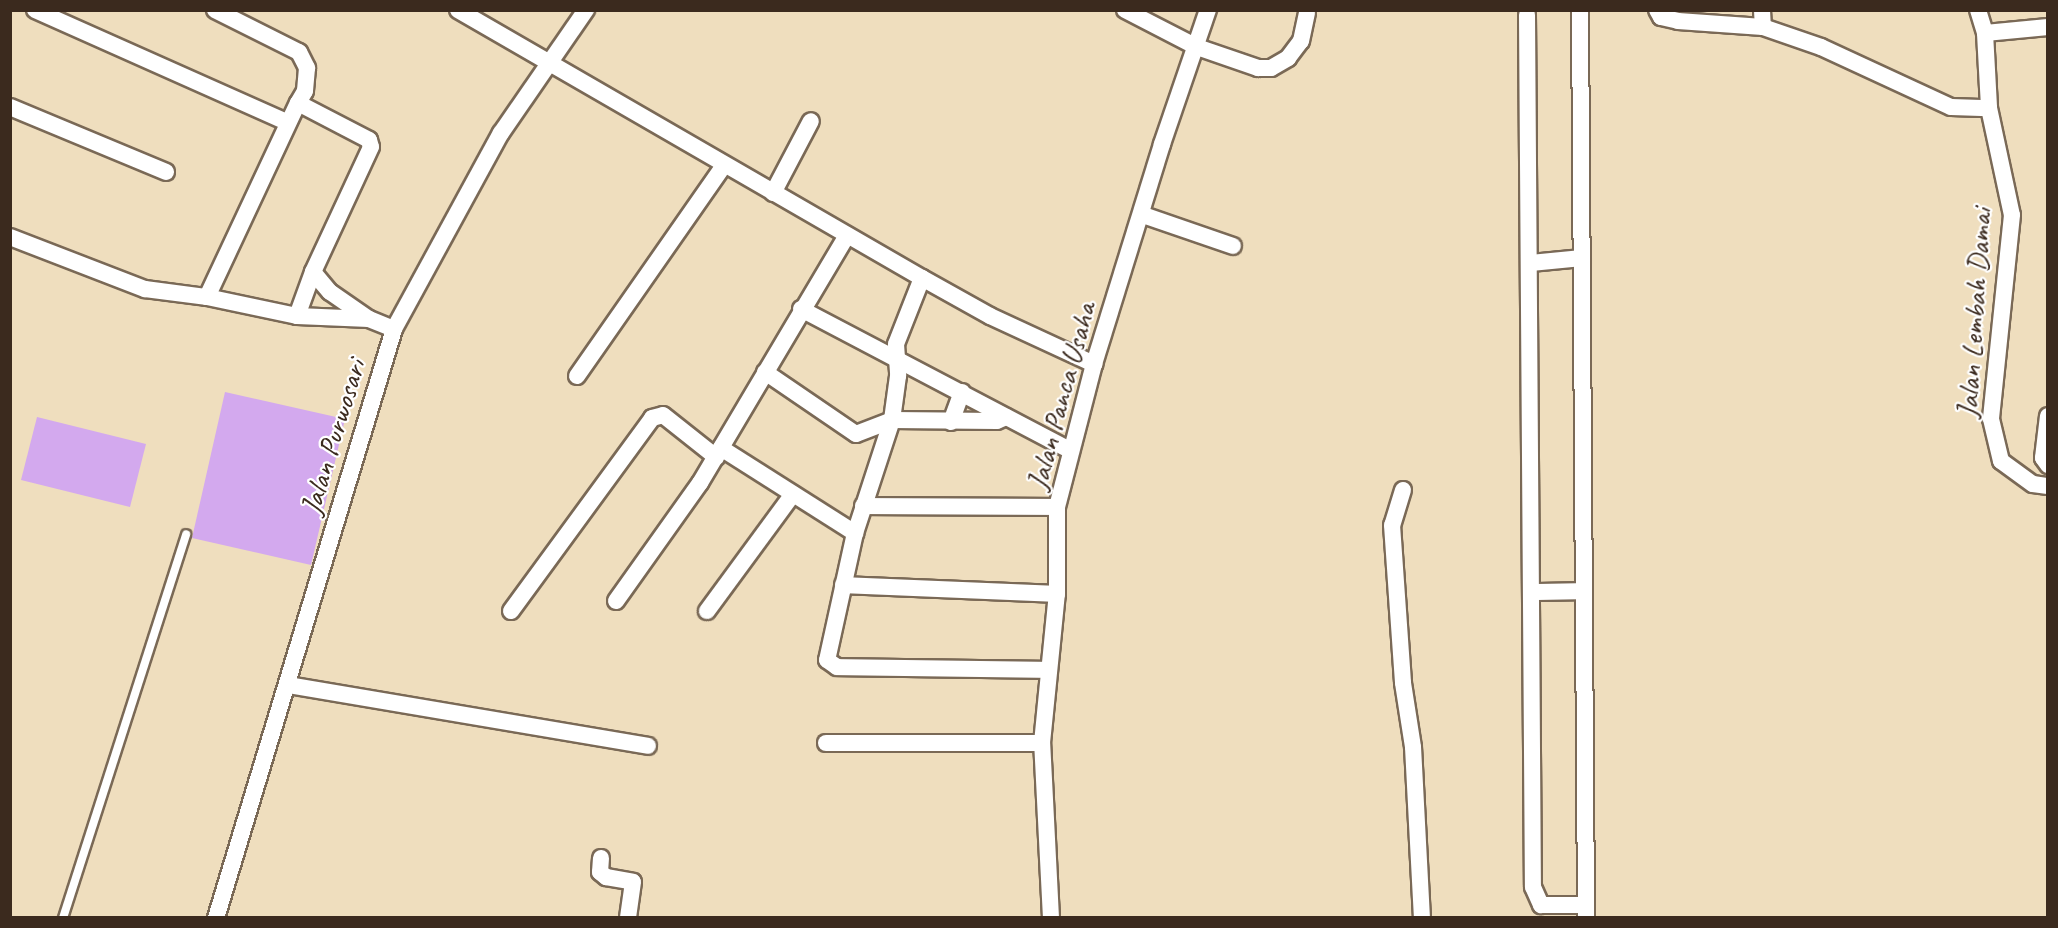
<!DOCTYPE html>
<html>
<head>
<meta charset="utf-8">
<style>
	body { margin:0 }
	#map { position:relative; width:2058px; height:928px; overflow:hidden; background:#efdebe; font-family:Caveat,sans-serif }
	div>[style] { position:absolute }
	.building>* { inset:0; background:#d3a9ee }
	.roads { filter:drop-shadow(2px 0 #7a6956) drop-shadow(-2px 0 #7a6956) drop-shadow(0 2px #7a6956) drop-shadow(0 -2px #7a6956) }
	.service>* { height:8px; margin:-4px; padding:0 4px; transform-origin:4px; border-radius:4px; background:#fff }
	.minor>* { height:16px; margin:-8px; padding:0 8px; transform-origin:8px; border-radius:8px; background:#fff }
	span { translate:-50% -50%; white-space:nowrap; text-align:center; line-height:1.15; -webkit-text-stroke:4.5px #fff; paint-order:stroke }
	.street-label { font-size:30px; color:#3b2a1e }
	.frame { position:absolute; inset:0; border:12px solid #3b2a1e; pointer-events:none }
</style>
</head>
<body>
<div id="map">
	<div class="building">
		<div style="clip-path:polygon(225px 392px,345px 419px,311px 565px,192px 538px)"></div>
		<div style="clip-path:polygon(37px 417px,146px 444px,130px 507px,21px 480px)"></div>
	</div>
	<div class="roads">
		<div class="service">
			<div style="left:63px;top:918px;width:403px;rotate:-72.2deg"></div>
		</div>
		<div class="minor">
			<div style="left:35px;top:10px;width:276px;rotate:24deg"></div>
			<div style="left:215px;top:10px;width:94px;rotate:26.6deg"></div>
			<div style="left:299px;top:52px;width:18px;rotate:63deg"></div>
			<div style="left:307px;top:68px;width:23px;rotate:95deg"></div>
			<div style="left:305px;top:91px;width:14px;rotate:120deg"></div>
			<div style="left:458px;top:10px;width:536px;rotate:30.01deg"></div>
			<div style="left:922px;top:278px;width:78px;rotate:29.2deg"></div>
			<div style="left:990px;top:316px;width:115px;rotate:24.8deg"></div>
			<div style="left:1125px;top:10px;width:81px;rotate:27.2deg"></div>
			<div style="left:1197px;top:47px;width:65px;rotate:19deg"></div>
			<div style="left:1258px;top:68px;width:13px"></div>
			<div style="left:1271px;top:68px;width:20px;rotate:-30deg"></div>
			<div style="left:1288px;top:58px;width:21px;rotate:-53deg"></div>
			<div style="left:1301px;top:41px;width:29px;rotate:-78deg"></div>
			<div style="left:1580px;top:10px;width:908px;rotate:89.62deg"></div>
			<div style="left:1657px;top:10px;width:8px;rotate:60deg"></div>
			<div style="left:1661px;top:17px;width:17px;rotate:13deg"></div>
			<div style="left:1678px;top:21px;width:85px;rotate:4deg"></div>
			<div style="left:1762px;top:10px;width:17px;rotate:87deg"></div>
			<div style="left:1763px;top:27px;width:61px;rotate:19deg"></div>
			<div style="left:1821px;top:47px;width:143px;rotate:24.8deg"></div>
			<div style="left:1951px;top:107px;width:38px;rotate:2deg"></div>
			<div style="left:1978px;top:10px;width:24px;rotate:73deg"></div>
			<div style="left:1527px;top:15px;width:872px;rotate:89.61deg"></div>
			<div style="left:1533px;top:887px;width:20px;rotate:66deg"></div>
			<div style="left:1541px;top:905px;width:45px"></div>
			<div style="left:2048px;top:27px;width:63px;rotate:174.6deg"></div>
			<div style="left:1985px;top:33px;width:75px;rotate:86.9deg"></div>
			<div style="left:1989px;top:108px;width:109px;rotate:77.9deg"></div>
			<div style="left:2012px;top:215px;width:205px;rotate:95.9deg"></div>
			<div style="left:1991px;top:419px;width:43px;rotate:76.6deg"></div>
			<div style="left:2001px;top:461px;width:39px;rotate:36deg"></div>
			<div style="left:2033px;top:484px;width:15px;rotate:8deg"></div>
			<div style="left:10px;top:107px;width:169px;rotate:22.6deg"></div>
			<div style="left:773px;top:193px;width:81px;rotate:-62.2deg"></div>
			<div style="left:1143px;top:215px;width:95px;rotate:19deg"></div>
			<div style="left:10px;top:237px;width:145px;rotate:21.1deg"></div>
			<div style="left:145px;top:289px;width:63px;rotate:7.4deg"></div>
			<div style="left:1531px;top:263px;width:51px;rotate:-5.6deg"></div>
			<div style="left:922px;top:278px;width:71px;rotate:111.5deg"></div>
			<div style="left:896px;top:344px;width:32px;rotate:86deg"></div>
			<div style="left:898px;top:376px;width:44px;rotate:97.8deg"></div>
			<div style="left:892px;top:420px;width:119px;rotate:108.1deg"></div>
			<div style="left:855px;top:533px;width:130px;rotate:102.4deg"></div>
			<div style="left:827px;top:660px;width:12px;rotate:35deg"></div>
			<div style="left:837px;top:667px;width:211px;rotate:0.8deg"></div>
			<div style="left:801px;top:309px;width:303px;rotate:27.7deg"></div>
			<div style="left:297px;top:316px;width:47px;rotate:-70deg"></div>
			<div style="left:369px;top:319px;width:72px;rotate:-177.6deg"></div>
			<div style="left:297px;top:316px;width:92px;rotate:-168.1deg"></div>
			<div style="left:207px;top:297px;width:214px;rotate:-64.9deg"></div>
			<div style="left:298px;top:103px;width:80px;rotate:27.5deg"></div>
			<div style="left:369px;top:140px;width:7px;rotate:74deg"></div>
			<div style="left:371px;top:147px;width:138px;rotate:114.9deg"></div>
			<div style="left:313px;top:272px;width:26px;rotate:50deg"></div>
			<div style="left:330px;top:292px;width:47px;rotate:34.7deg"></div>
			<div style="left:369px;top:319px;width:27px;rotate:22deg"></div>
			<div style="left:765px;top:372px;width:110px;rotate:34.3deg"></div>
			<div style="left:856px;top:434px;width:39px;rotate:-21deg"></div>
			<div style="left:892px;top:420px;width:105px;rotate:0.5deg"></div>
			<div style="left:997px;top:421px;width:10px;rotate:-24deg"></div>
			<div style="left:577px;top:376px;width:257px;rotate:-55.1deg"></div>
			<div style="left:2048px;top:416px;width:42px;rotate:96.8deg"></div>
			<div style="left:2043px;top:458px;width:9px;rotate:54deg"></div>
			<div style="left:951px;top:422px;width:32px;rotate:-70deg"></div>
			<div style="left:721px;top:448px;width:159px;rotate:32.4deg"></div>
			<div style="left:1403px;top:490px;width:37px;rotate:107deg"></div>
			<div style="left:1392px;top:525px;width:158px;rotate:86deg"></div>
			<div style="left:1403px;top:683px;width:65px;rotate:81.1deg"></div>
			<div style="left:1413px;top:747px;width:171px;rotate:87deg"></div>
			<div style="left:863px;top:506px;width:194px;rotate:0.3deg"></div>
			<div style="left:843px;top:585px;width:214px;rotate:2.4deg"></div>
			<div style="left:1532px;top:592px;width:50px;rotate:-1.1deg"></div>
			<div style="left:616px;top:601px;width:145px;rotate:-54.6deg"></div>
			<div style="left:700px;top:483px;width:288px;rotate:-59.3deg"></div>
			<div style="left:511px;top:611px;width:239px;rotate:-53.8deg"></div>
			<div style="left:652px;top:418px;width:11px;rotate:-15deg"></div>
			<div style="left:663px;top:415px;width:68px;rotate:38.4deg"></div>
			<div style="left:707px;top:611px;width:145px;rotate:-53.7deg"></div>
			<div style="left:288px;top:685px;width:365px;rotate:9.6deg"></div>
			<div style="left:826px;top:743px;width:216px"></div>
			<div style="left:601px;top:858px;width:14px;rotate:94deg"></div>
			<div style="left:600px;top:872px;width:8px;rotate:40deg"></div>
			<div style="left:606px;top:877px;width:27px;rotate:10deg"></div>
			<div style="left:633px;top:882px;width:36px;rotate:98deg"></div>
			<div style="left:216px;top:918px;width:615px;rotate:-73.18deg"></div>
			<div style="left:394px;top:329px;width:223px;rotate:-61.4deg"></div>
			<div style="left:501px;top:133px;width:150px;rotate:-55.4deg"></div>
			<div style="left:1051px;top:918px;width:175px;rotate:-92.9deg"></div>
			<div style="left:1042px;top:743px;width:150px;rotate:-84.3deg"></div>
			<div style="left:1057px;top:594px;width:87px;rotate:-90deg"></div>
			<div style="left:1057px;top:507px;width:148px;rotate:-75.5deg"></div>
			<div style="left:1094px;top:364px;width:230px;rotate:-72.8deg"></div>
			<div style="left:1162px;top:144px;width:142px;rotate:-71.1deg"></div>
		</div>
	</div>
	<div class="street-label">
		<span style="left:1974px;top:313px;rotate:-86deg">Jalan Lembah Damai</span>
		<span style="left:1061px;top:396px;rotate:-75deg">Jalan Panca Usaha</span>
		<span style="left:333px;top:437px;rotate:-73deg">Jalan Purwosari</span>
	</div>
	<div class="frame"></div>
</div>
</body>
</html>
